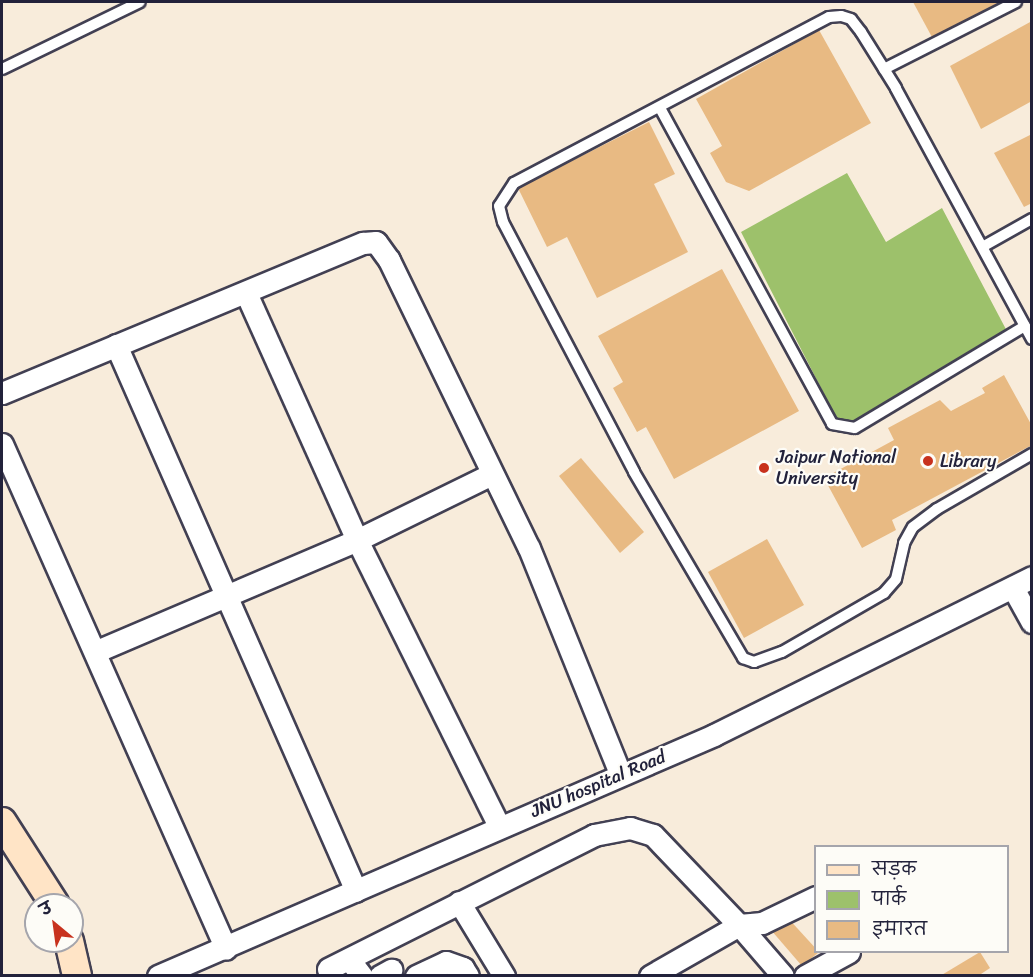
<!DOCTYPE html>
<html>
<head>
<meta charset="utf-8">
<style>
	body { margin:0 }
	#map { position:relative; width:1033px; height:977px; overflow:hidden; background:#f8ecdb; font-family:Sriracha,"Playpen Sans Deva",sans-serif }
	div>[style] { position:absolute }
	.green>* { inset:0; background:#9dc16b }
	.building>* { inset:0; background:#e8ba83 }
	.roads { filter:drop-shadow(2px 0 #424053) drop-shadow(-2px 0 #424053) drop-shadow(0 2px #424053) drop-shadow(0 -2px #424053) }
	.service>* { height:10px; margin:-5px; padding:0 5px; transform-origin:5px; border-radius:5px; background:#fff }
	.minor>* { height:21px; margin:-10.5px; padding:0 10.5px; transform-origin:10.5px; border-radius:10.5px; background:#fff }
	.secondary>* { height:28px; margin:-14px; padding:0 14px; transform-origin:14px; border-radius:14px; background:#ffe4c6 }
	.dots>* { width:16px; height:16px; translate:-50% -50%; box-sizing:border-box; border:3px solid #fdfcf7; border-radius:50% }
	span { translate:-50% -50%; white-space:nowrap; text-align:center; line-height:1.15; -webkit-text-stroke:4.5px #fdfcf7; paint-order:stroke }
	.poi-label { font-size:18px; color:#22223b }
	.left { translate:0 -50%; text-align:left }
	.street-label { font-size:18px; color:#22223b }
	.frame { position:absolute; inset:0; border:3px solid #22223b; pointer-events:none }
	.legend { position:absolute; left:814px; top:845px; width:195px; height:108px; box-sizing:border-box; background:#fdfcf7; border:2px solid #a5a5ac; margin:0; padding:8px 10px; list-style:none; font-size:18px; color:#22223b }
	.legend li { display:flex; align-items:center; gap:12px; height:30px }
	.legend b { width:30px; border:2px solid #a5a5ac }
	.north { position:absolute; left:24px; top:893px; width:60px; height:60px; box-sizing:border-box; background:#fdfcf7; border:2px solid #a5a5ac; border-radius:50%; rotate:331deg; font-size:16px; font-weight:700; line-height:24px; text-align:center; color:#22223b }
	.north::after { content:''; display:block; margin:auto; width:21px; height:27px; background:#c8321e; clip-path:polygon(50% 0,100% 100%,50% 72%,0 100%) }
</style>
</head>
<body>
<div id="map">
	<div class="green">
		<div style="clip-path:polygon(847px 173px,886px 242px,942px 208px,1009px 335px,842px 429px,741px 232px)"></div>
	</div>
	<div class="building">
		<div style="clip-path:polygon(913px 2px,1000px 2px,933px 39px)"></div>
		<div style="clip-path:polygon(1032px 21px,1032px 101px,981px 129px,950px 66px)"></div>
		<div style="clip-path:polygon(819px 30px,871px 123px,749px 191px,726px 182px,710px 153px,722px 146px,696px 99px)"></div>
		<div style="clip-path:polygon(649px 122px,675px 174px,654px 184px,688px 252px,597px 298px,567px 237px,547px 247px,518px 188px)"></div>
		<div style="clip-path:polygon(1032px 134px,1032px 203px,1024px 207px,994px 153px)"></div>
		<div style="clip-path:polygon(722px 269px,799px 411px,674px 479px,646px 427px,637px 432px,613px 388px,623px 382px,598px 336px)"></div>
		<div style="clip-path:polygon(1004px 375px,1032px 426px,1032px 445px,892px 520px,896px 530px,862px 548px,824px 478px,894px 440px,888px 428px,940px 400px,951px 411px,985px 393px,982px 388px)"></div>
		<div style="clip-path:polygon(581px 458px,644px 532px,620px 553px,559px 476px)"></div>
		<div style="clip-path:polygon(767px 539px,804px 605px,744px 638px,708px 572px)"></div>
		<div style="clip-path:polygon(787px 917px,819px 952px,802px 966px,771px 930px)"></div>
		<div style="clip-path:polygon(980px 952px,990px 968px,978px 976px,940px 976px)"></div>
	</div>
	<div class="roads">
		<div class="service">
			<div style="left:2px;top:69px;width:153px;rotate:-25.9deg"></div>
			<div style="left:884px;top:69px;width:148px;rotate:-26.9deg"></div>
			<div style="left:660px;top:108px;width:360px;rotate:61.4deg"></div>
			<div style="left:832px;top:424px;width:23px;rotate:10deg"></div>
			<div style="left:855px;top:428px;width:198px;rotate:-31deg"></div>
			<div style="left:984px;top:246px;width:55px;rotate:-29.4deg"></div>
			<div style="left:1032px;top:339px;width:285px;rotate:-118.5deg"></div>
			<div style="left:896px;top:88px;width:66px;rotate:-122deg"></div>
			<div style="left:861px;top:32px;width:16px;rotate:-128deg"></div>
			<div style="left:851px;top:19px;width:10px;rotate:-163deg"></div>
			<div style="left:841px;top:16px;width:12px;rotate:175deg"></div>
			<div style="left:829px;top:17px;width:356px;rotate:152.2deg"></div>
			<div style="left:514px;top:183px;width:27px;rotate:123deg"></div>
			<div style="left:499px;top:206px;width:16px;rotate:76deg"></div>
			<div style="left:503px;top:222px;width:282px;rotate:62.3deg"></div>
			<div style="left:634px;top:472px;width:216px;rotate:59.6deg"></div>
			<div style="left:743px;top:658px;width:12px;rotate:20deg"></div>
			<div style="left:754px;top:662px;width:30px;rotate:-20deg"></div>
			<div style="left:782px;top:652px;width:118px;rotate:-30deg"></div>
			<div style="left:884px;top:593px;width:18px;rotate:-49deg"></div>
			<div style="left:896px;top:579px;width:37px;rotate:-77deg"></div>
			<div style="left:904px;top:543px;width:18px;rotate:-61deg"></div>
			<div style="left:913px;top:527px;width:30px;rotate:-37deg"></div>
			<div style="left:937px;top:509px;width:110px;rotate:-30.1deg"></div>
		</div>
		<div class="minor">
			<div style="left:246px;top:293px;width:271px;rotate:65.8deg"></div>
			<div style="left:357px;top:540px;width:319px;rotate:63.6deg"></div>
			<div style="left:116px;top:345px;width:596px;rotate:66.27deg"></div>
			<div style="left:2px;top:393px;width:391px;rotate:-22.6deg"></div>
			<div style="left:363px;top:243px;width:13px;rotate:-4deg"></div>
			<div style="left:376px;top:242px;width:22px;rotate:54deg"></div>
			<div style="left:389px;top:260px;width:320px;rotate:64.1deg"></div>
			<div style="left:529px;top:548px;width:243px;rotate:68deg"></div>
			<div style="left:2px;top:444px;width:552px;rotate:66.08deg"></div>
			<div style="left:1013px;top:588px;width:39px;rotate:61deg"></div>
			<div style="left:97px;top:651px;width:283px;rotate:-23.1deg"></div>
			<div style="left:357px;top:540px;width:150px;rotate:-26.1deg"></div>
			<div style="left:459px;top:902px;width:87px;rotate:58.7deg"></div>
			<div style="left:349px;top:959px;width:21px;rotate:53deg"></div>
			<div style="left:328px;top:969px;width:298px;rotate:-26.7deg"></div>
			<div style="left:594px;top:835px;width:37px;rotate:-11deg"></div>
			<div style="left:630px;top:828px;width:24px;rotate:17deg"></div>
			<div style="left:653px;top:835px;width:124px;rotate:46.3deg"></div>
			<div style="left:739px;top:925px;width:23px;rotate:-5deg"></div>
			<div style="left:762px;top:923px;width:60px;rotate:-25.7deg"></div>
			<div style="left:158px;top:976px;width:606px;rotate:-23.43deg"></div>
			<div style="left:714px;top:735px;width:355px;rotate:-26.4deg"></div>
			<div style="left:380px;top:976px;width:13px;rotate:-29deg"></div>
			<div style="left:416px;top:976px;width:33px;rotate:-25deg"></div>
			<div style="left:446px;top:962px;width:18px;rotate:19deg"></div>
			<div style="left:463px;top:968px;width:9px;rotate:58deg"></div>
			<div style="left:650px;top:976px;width:103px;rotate:-29.8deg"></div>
			<div style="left:739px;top:925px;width:67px;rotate:49.2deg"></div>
			<div style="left:805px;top:976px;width:50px;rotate:-28.6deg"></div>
		</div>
		<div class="secondary">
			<div style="left:2px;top:822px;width:98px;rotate:57.4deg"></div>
			<div style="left:69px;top:941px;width:36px;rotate:77deg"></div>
		</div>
	</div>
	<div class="dots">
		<div style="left:928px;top:461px;background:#c8321e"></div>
		<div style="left:764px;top:468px;background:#c8321e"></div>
	</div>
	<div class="poi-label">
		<span class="left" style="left:776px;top:468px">Jaipur National<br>University</span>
		<span class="left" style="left:940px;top:461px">Library</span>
	</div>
	<div class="street-label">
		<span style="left:598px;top:784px;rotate:-23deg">JNU hospital Road</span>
	</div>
	<div class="frame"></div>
	<ul class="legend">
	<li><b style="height:8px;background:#ffe4c6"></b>सड़क</li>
	<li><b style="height:16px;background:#9dc16b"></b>पार्क</li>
	<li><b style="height:16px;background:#e8ba83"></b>इमारत</li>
	</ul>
	<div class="north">उ</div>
</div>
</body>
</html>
